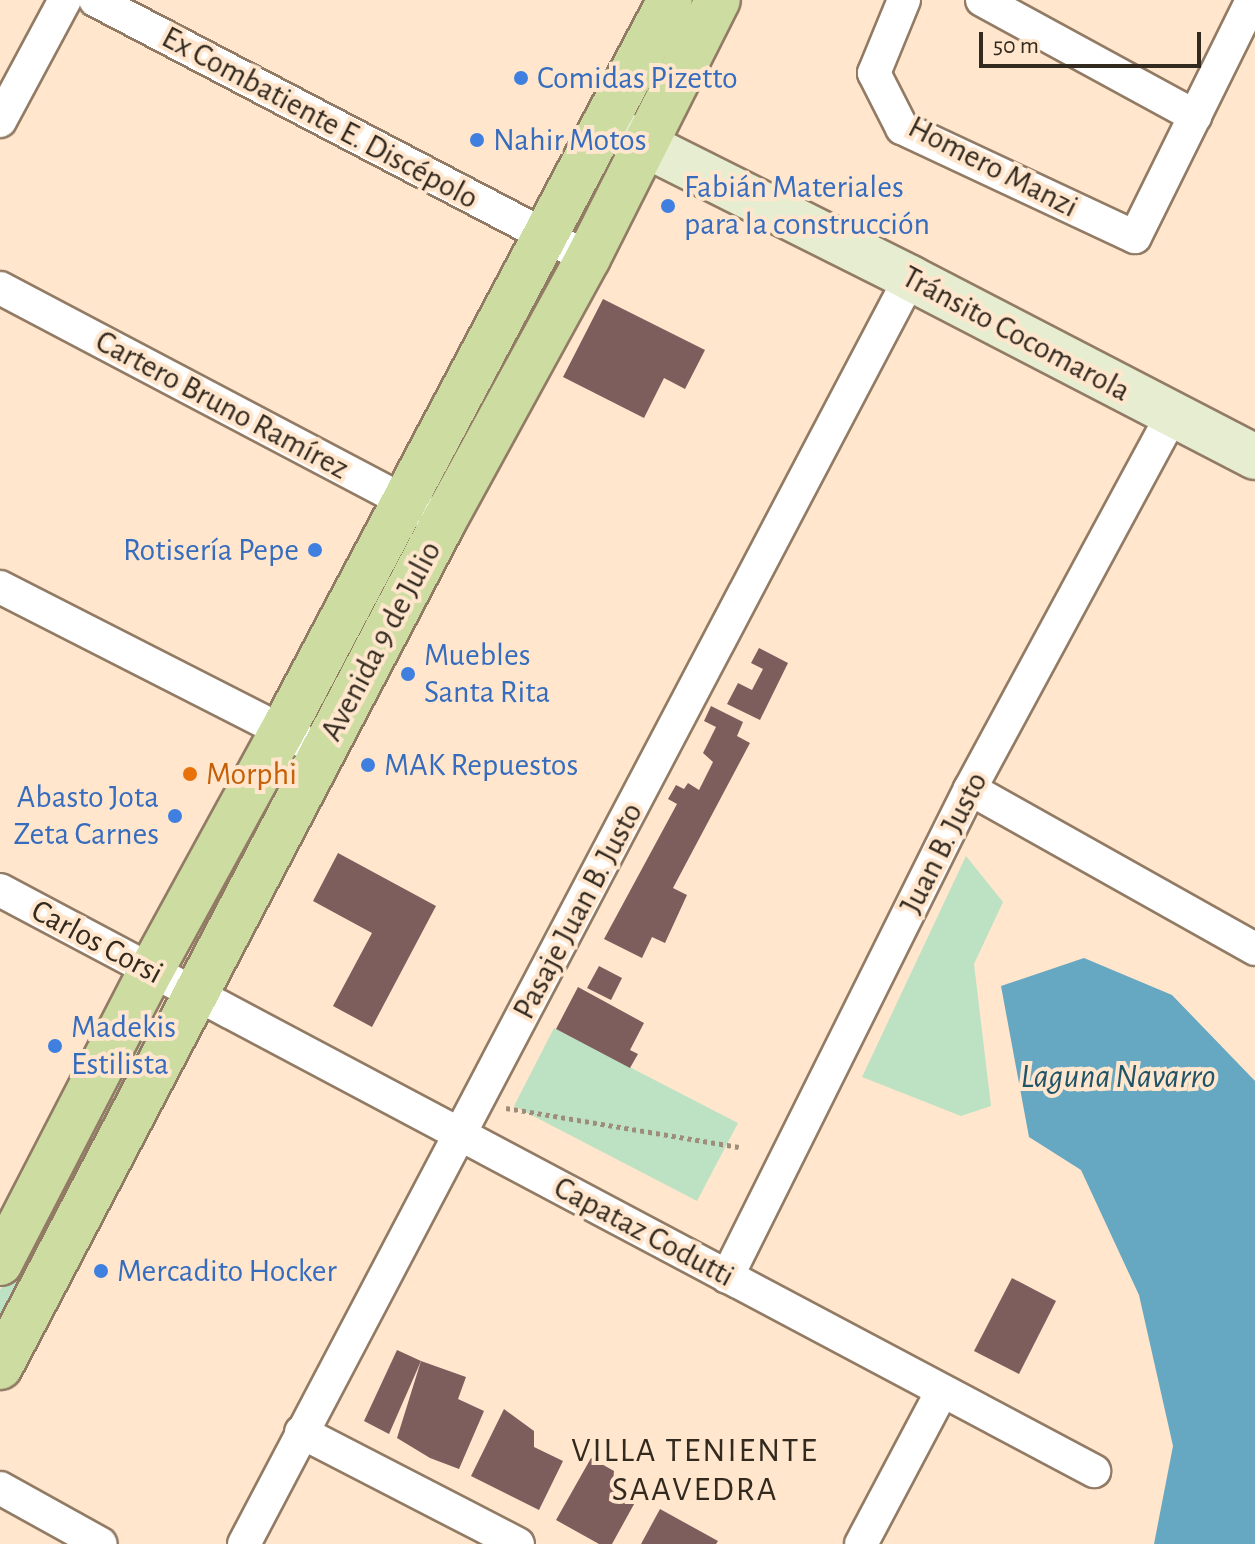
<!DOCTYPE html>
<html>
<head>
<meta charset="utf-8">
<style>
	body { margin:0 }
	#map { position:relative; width:1255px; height:1544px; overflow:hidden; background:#ffe6cd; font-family:"Alegreya Sans",sans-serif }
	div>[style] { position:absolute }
	.green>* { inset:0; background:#bde2c3 }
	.water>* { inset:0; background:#66a7c2 }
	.building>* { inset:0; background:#7e5e5d }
	.path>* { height:5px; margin-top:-2.5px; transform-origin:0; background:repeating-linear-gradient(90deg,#9f8d7b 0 4px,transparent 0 8px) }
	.roads { filter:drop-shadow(2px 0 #927b65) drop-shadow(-2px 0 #927b65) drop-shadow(0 2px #927b65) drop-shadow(0 -2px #927b65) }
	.street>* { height:32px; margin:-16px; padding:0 16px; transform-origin:16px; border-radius:16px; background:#fff }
	.secondary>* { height:44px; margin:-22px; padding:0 22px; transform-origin:22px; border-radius:22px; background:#e6edd0 }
	.primary>* { height:44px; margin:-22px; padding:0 22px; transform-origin:22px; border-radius:22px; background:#cddca1 }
	.dots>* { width:22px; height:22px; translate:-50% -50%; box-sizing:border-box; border:4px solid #ffe6cd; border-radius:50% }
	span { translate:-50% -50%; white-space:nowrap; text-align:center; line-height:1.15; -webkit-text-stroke:8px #ffe6cd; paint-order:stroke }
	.shop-label { font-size:32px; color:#366cbe }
	.left { translate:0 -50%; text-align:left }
	.right { translate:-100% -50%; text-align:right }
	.street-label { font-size:32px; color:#32291f }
	.food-label { font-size:32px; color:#c56008 }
	.water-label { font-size:34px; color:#1f5469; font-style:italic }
	.neighbourhood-label { font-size:34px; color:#32291f; letter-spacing:2px }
	.scale { position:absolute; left:979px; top:32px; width:222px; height:36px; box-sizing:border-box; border:4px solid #32291f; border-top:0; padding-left:10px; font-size:24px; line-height:28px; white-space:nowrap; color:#32291f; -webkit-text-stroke:6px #ffe6cd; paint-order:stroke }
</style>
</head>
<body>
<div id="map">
	<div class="green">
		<div style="clip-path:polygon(277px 763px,294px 772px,209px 933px,192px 924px)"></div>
		<div style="clip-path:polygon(966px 856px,1003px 902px,974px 964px,991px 1106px,961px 1116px,862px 1077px)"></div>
		<div style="clip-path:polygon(143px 1018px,160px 1028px,0 1332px,0 1290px)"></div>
		<div style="clip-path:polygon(554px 1028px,738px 1123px,697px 1201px,514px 1106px)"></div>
	</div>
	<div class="water">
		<div style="clip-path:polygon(1084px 958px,1172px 995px,1255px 1081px,1255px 1544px,1154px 1544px,1173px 1446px,1139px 1295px,1081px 1170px,1029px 1137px,1001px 986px)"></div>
	</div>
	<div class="building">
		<div style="clip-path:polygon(603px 299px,705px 350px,685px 389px,664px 378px,644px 418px,563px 377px)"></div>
		<div style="clip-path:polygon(759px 648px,788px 663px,760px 720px,727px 704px,738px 683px,752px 690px,763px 669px,751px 663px)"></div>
		<div style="clip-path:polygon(711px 706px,743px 722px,737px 736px,750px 743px,673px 888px,687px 895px,665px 943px,652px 937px,642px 958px,604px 939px,677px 804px,668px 799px,676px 785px,684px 789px,688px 783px,699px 790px,713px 762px,703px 753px,716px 727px,704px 721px)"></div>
		<div style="clip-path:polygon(338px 853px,436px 906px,372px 1027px,333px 1006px,372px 933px,313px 901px)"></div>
		<div style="clip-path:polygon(599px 966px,622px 978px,611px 1000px,587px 988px)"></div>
		<div style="clip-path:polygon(578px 987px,644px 1023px,630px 1050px,638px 1054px,630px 1068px,556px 1029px)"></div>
		<div style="clip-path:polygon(1012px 1278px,1056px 1301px,1019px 1374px,974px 1351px)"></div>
		<div style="clip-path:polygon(397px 1350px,421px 1361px,389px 1434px,364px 1421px)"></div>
		<div style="clip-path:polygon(421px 1361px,466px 1377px,458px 1399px,484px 1411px,459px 1469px,430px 1458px,397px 1438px)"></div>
		<div style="clip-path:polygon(504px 1409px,534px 1431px,534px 1447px,563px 1461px,539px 1510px,471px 1476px)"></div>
		<div style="clip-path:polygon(591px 1458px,614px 1471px,613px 1482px,638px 1497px,612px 1544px,599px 1544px,556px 1520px)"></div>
		<div style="clip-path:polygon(660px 1509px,718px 1541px,716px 1544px,641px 1544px)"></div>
	</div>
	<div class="path">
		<div style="left:506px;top:1108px;width:236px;rotate:9.5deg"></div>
	</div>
	<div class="roads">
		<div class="street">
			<div style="left:95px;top:0;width:556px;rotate:27.62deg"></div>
			<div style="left:904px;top:0;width:79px;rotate:112.3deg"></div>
			<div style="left:874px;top:73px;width:62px;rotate:63deg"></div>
			<div style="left:902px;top:128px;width:257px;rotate:25.1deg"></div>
			<div style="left:1135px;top:237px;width:264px;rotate:-63.7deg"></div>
			<div style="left:982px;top:0;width:243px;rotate:28.6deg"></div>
			<div style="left:0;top:121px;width:137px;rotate:-61.8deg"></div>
			<div style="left:0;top:288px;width:478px;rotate:27.8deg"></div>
			<div style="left:0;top:587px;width:339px;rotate:27deg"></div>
			<div style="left:970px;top:789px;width:327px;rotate:29.3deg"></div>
			<div style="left:0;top:890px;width:1239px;rotate:27.97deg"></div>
			<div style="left:727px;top:1277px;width:545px;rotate:-63.53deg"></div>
			<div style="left:970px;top:789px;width:424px;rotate:-61.6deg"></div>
			<div style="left:301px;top:1432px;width:244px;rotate:27.3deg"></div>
			<div style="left:0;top:1488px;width:115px;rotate:29deg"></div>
			<div style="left:244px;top:1544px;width:1430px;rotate:-62.25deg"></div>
			<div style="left:861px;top:1544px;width:173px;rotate:-62.1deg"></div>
		</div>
		<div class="secondary">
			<div style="left:611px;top:128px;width:335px;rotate:26.6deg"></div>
			<div style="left:910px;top:278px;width:389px;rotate:27.4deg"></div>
		</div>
		<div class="primary">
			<div style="left:0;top:1263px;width:331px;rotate:-62.7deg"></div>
			<div style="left:152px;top:969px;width:270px;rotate:-61.3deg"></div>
			<div style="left:282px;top:732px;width:828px;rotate:-62.07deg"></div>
			<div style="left:0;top:1367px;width:955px;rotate:-62.31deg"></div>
			<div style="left:444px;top:521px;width:300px;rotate:-61.3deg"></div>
			<div style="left:588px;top:258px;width:289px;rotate:-63.3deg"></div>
		</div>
	</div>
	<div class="dots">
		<div style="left:521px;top:78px;background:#3f7fe0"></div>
		<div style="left:477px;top:140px;background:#3f7fe0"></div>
		<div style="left:668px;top:206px;background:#3f7fe0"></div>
		<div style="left:315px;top:550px;background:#3f7fe0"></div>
		<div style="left:408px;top:674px;background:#3f7fe0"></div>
		<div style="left:368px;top:765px;background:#3f7fe0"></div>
		<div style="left:190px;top:774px;background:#e8710a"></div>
		<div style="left:175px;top:816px;background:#3f7fe0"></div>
		<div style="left:55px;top:1046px;background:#3f7fe0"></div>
		<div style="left:101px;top:1271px;background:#3f7fe0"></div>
	</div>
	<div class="shop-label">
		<span class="left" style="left:537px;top:78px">Comidas Pizetto</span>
		<span class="left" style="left:493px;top:140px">Nahir Motos</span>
		<span class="left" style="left:684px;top:206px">Fabián Materiales<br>para la construcción</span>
		<span class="right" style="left:299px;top:550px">Rotisería Pepe</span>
		<span class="left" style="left:424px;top:674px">Muebles<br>Santa Rita</span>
		<span class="left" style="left:384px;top:765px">MAK Repuestos</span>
		<span class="right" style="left:159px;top:816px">Abasto Jota<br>Zeta Carnes</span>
		<span class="left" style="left:71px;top:1046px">Madekis<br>Estilista</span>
		<span class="left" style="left:117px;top:1271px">Mercadito Hocker</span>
	</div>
	<div class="street-label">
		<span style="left:320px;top:118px;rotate:28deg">Ex Combatiente E. Discépolo</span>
		<span style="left:993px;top:167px;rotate:27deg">Homero Manzi</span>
		<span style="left:1016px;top:334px;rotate:28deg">Tránsito Cocomarola</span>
		<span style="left:222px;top:405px;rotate:28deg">Cartero Bruno Ramírez</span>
		<span style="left:381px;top:641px;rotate:-62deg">Avenida 9 de Julio</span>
		<span style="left:944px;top:843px;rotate:-63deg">Juan B. Justo</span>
		<span style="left:578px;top:911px;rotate:-62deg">Pasaje Juan B. Justo</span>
		<span style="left:97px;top:942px;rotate:28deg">Carlos Corsi</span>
		<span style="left:644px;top:1232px;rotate:28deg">Capataz Codutti</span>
	</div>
	<div class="food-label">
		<span class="left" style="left:206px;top:774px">Morphi</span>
	</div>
	<div class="water-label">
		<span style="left:1118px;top:1078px">Laguna Navarro</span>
	</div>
	<div class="neighbourhood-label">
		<span style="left:695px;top:1471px">VILLA TENIENTE<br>SAAVEDRA</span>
	</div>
	<div class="scale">50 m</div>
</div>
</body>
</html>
